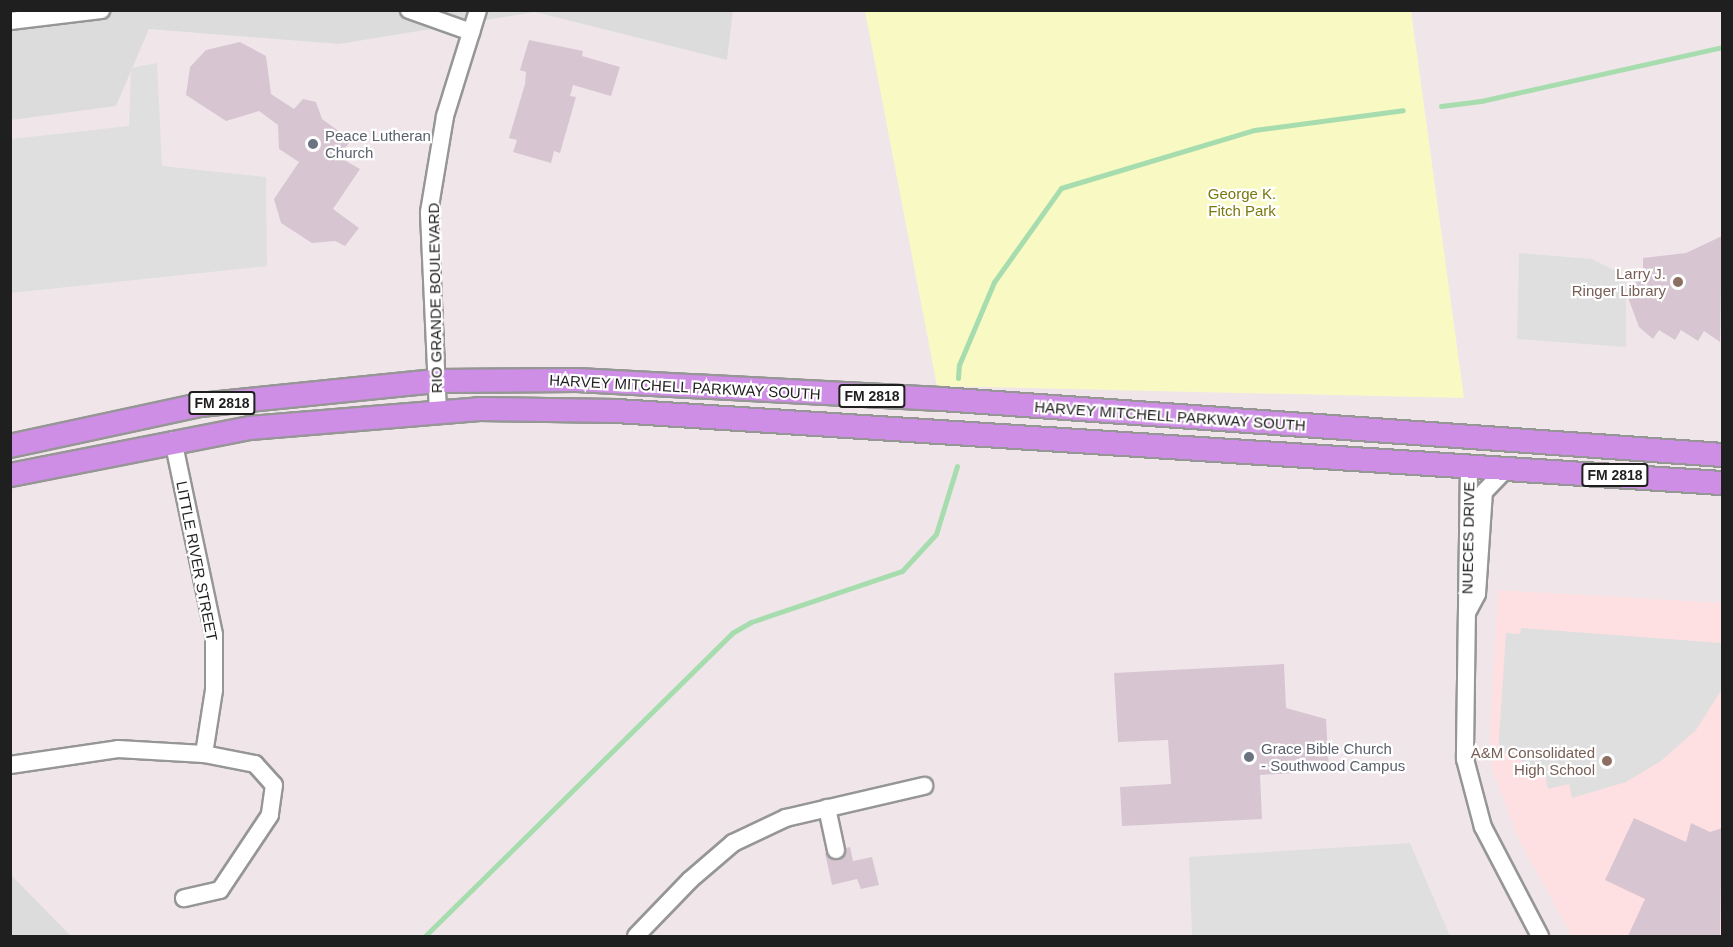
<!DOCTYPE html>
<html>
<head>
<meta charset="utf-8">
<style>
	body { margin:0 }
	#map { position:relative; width:1733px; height:947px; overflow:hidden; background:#f0e6ea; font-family:Helvetica,sans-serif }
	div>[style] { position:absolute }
	.residential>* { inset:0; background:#dddcdd }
	.education>* { inset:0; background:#ffe0e2 }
	.park>* { inset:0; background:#f9f9c4 }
	.parking>* { inset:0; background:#dfdfdf }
	.stream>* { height:5px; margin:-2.5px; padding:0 2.5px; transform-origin:2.5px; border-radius:2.5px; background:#a7ddae }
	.building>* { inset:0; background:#d7c6d1 }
	.roads { filter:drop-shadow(2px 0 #969696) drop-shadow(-2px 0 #969696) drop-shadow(0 2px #969696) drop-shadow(0 -2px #969696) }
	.minor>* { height:16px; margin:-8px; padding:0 8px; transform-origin:8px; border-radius:8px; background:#fff }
	.highway>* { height:22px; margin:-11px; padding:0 11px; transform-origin:11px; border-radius:11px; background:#cf8ee6 }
	.dots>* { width:16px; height:16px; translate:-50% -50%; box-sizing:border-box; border:3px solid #fff; border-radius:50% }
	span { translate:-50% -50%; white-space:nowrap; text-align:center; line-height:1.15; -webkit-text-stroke:4.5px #fff; paint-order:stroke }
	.shield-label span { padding:2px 4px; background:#fff; border:2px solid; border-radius:4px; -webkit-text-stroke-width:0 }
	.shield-label { font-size:14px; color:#1f1f1f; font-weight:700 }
	.worship-label { font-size:15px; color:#5b616d }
	.left { translate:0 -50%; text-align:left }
	.park-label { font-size:15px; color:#79790d }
	.education-label { font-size:15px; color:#785e54 }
	.right { translate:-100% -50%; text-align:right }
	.street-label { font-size:15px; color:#1f1f1f }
	.frame { position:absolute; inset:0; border:12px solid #1f1f1f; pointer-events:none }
</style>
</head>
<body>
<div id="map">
	<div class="residential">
		<div style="clip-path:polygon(10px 11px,733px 11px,727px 60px,535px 12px,339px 44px,149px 29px,116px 106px,11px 120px)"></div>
		<div style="clip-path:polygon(11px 875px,71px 936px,11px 936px)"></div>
	</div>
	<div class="education">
		<div style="clip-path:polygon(1498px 590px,1722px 603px,1722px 936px,1572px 936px,1520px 842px,1492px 769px,1490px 735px)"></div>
	</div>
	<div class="park">
		<div style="clip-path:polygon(865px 11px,1411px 11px,1464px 398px,937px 386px)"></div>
	</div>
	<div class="parking">
		<div style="clip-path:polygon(157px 63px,162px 166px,266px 177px,267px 266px,11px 293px,11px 139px,129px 126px,131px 68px)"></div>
		<div style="clip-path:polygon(1519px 253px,1592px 259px,1616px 271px,1626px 283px,1626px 347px,1517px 339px)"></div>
		<div style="clip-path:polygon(1521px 628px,1722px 643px,1722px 689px,1696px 730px,1661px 761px,1626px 782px,1572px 798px,1569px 784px,1548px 789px,1545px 776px,1511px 754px,1498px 753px,1506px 633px,1520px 634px)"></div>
		<div style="clip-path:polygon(1410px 843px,1450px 936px,1192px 936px,1189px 857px)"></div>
	</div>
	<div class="stream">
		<div style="left:1441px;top:106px;width:40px;rotate:-7.1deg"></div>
		<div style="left:1481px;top:101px;width:247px;rotate:-12.6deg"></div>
		<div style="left:958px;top:378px;width:13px;rotate:-86deg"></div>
		<div style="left:959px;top:365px;width:90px;rotate:-67.1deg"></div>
		<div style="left:994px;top:282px;width:115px;rotate:-54.5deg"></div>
		<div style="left:1061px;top:188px;width:202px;rotate:-16.7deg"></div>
		<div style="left:1254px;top:130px;width:150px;rotate:-7.6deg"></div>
		<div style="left:425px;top:936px;width:431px;rotate:-44.6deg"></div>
		<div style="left:732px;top:633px;width:22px;rotate:-30deg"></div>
		<div style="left:751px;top:622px;width:159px;rotate:-18.7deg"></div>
		<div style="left:902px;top:571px;width:50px;rotate:-47.4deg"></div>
		<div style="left:936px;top:534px;width:71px;rotate:-72.8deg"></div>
	</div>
	<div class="building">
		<div style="clip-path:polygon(529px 40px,583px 51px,582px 56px,620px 67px,611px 96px,573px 85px,570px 96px,576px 97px,560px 153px,554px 151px,551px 163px,513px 152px,517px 140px,509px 138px,525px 84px,526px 72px,520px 70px)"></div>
		<div style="clip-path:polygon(240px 42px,266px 56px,271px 94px,294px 109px,303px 99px,316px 102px,322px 119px,351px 140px,339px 157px,360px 169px,333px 209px,359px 228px,345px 246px,335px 241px,312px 243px,281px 223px,274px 199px,299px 162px,279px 149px,278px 125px,259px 111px,226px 121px,186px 95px,190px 67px,206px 50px)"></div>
		<div style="clip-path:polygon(1722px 236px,1720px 342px,1704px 331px,1698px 341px,1681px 330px,1675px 340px,1659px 330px,1653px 339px,1639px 327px,1627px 295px,1643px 269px,1643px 258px,1686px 253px)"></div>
		<div style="clip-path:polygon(1284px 664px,1286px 708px,1326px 719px,1329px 771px,1260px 775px,1262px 819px,1122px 826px,1120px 787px,1171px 784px,1168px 740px,1118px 742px,1114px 673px)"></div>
		<div style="clip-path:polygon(1634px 818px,1686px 842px,1691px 823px,1710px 832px,1722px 828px,1720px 936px,1628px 936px,1645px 899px,1605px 880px)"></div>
		<div style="clip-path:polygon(850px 847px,853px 861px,872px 857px,879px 885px,861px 889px,857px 879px,832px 885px,825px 853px)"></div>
	</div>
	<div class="roads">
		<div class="minor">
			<div style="left:409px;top:10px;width:66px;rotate:19.5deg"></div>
			<div style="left:10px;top:21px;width:92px;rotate:-6.9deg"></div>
			<div style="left:438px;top:412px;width:200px;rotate:-92.6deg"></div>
			<div style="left:429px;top:212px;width:97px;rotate:-80.5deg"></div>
			<div style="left:445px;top:116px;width:111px;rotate:-72.7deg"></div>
			<div style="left:173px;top:440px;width:199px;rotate:78.1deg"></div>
			<div style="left:214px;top:635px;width:55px;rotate:90deg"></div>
			<div style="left:214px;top:690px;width:65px;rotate:98.9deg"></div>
			<div style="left:1469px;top:464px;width:295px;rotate:90.8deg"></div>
			<div style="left:1465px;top:759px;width:70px;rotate:75.2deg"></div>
			<div style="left:1483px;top:827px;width:123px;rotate:62.4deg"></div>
			<div style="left:1468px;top:611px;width:19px;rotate:-62deg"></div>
			<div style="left:1477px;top:594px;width:102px;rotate:-86.1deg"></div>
			<div style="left:1484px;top:492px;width:33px;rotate:-46deg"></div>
			<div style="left:10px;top:765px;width:109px;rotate:-8.4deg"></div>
			<div style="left:118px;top:749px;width:86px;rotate:3.3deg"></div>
			<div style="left:204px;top:754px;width:52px;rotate:11.1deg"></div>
			<div style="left:255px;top:764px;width:28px;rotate:48deg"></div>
			<div style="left:274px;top:785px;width:30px;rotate:98deg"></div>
			<div style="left:270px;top:815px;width:90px;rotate:123.7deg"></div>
			<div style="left:220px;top:890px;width:37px;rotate:167deg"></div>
			<div style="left:827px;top:808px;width:43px;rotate:77.9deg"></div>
			<div style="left:636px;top:936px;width:78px;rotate:-46deg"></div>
			<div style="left:690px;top:880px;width:57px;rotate:-40.7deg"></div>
			<div style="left:733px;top:843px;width:59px;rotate:-25.3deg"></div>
			<div style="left:786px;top:818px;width:142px;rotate:-13.1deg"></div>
		</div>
		<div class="highway">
			<div style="left:10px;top:446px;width:194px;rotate:-12.2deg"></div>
			<div style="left:200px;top:405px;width:237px;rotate:-5.8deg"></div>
			<div style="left:436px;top:381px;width:141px;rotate:-0.4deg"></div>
			<div style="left:577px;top:380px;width:364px;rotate:3deg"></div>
			<div style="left:941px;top:399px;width:783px;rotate:4.1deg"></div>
			<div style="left:10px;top:475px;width:245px;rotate:-11.1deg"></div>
			<div style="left:250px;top:428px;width:230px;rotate:-4.7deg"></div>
			<div style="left:479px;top:409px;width:138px;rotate:0.8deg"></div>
			<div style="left:617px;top:411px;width:1107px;rotate:3.73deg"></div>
		</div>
	</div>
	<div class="dots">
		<div style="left:313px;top:144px;background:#6b7280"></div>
		<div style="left:1678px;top:282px;background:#8d6e63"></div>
		<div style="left:1249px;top:757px;background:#6b7280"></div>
		<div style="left:1607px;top:761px;background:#8d6e63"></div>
	</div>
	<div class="shield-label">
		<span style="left:872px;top:396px">FM 2818</span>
		<span style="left:222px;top:403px">FM 2818</span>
		<span style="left:1615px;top:475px">FM 2818</span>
	</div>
	<div class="worship-label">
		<span class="left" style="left:325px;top:144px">Peace Lutheran<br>Church</span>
		<span class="left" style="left:1261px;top:757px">Grace Bible Church<br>- Southwood Campus</span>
	</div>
	<div class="park-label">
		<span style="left:1242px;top:202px">George K.<br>Fitch Park</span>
	</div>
	<div class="education-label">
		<span class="right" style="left:1666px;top:282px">Larry J.<br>Ringer Library</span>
		<span class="right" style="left:1595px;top:761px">A&amp;M Consolidated<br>High School</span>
	</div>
	<div class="street-label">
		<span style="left:435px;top:298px;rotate:-91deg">RIO GRANDE BOULEVARD</span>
		<span style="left:685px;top:387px;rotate:3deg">HARVEY MITCHELL PARKWAY SOUTH</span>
		<span style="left:1170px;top:416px;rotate:4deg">HARVEY MITCHELL PARKWAY SOUTH</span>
		<span style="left:1468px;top:538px;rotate:-89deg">NUECES DRIVE</span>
		<span style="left:197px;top:561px;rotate:79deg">LITTLE RIVER STREET</span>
	</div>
	<div class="frame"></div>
</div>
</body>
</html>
